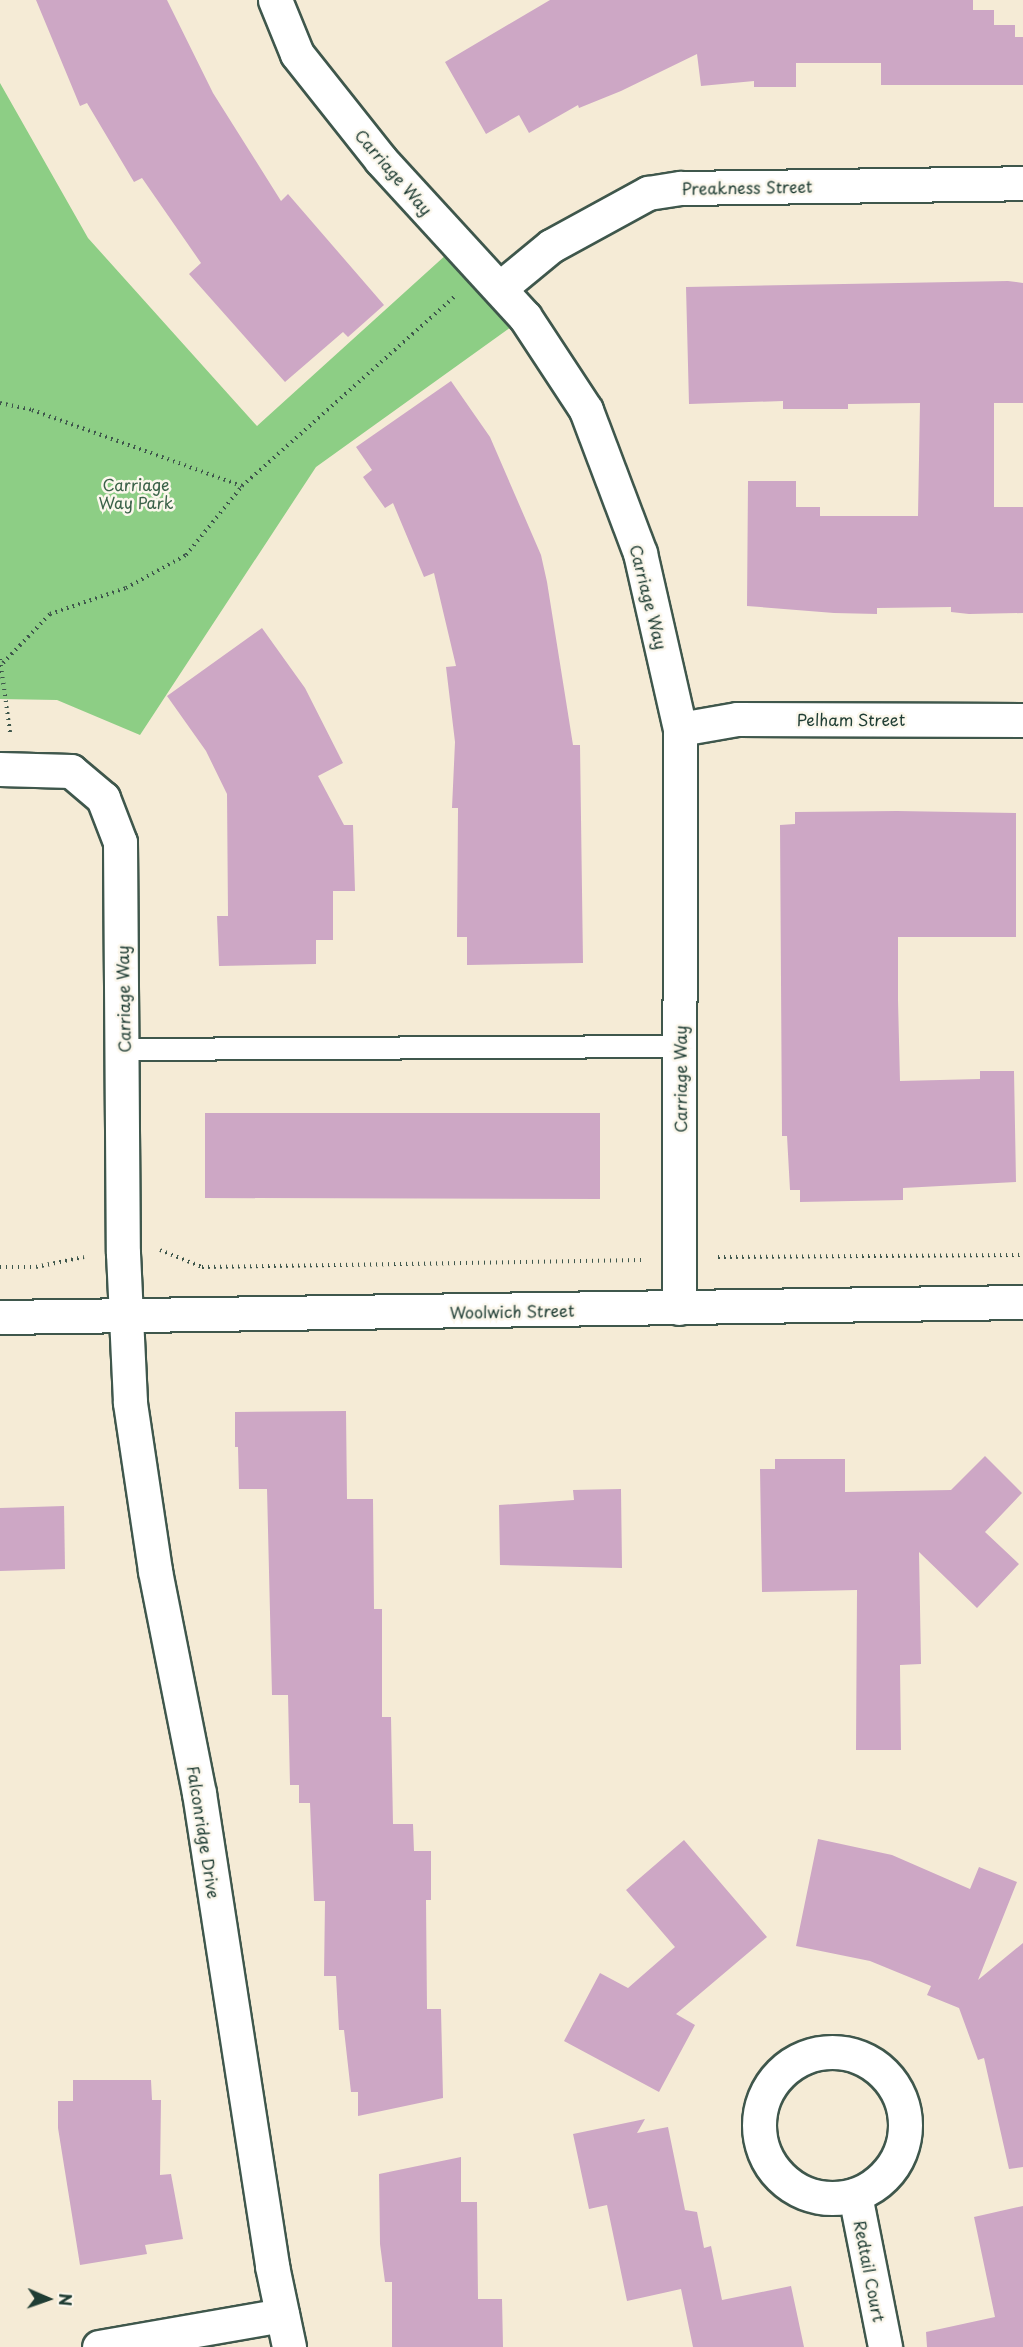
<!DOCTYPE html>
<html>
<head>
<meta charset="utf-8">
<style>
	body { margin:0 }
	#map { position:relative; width:1023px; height:2347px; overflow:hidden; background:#f5ebd6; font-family:"Playpen Sans",sans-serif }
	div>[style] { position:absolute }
	.green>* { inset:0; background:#8dce85 }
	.building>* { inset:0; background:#cda7c5 }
	.path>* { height:4px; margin-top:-2px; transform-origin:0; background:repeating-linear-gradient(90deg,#3f574c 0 1.5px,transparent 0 6px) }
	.roads { filter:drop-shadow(2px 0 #3f574c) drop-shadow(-2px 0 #3f574c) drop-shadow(0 2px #3f574c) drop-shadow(0 -2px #3f574c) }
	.service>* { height:21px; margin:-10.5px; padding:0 10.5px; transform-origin:10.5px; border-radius:10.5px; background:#fff }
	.minor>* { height:33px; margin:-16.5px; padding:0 16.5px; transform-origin:16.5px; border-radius:16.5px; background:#fff }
	.minor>.ring { margin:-16.5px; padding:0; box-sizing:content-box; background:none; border:33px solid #fff; border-radius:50% }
	.tertiary>* { height:33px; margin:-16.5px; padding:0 16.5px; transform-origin:16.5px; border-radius:16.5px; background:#fff }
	span { translate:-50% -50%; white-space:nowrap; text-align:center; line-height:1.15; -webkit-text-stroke:5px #fbf7ec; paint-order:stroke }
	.street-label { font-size:16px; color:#1f3d34 }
	.park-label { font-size:16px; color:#3a6148 }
	.north { position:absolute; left:18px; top:2269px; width:60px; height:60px; -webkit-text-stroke:4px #fbf7ec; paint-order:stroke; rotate:92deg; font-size:16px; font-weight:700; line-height:24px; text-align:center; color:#1f3d34 }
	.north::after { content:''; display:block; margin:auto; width:21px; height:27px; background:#1f3d34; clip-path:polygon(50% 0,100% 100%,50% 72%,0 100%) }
</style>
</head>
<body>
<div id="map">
	<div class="green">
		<div style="clip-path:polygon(0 83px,88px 238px,257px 426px,458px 244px,525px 317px,316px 467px,140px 735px,57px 700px,0 699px)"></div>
	</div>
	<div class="building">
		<div style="clip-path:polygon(36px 0,167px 0,213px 93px,281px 201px,288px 194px,384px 305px,348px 337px,343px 332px,285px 382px,189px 274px,201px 263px,142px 178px,134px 182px,87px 103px,80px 106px)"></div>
		<div style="clip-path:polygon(550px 0,973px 0,973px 10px,994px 10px,994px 25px,1015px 25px,1015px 37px,1023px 37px,1023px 85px,881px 85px,881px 63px,796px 63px,796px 87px,754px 87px,754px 81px,701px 86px,697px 54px,621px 91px,579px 108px,578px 105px,529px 133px,519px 115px,486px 134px,445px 62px)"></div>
		<div style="clip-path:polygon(1008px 281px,1023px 283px,1023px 403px,994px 403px,994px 507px,1023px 507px,1023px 613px,969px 614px,951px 612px,951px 607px,877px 608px,877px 614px,834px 613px,747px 606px,748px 481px,796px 481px,796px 507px,820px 507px,820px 516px,918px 516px,920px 403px,848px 404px,848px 409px,783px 409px,783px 401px,689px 404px,686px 287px)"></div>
		<div style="clip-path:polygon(451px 381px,490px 437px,541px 555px,547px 582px,573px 745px,580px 745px,583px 963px,467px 965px,467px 937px,457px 937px,458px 808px,452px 808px,455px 742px,446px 667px,456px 666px,434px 573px,424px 577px,393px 503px,385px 508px,363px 477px,372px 470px,356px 447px)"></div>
		<div style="clip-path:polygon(262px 628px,305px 688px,343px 763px,318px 776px,344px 825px,353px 825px,355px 891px,333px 891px,333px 940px,316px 940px,316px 964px,219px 966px,217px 916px,228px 916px,227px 794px,206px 751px,167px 696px)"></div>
		<div style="clip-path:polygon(897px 811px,1016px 813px,1016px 937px,898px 937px,898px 1000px,900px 1081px,980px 1079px,980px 1071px,1014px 1071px,1016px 1182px,903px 1188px,903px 1200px,800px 1202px,800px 1190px,790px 1190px,787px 1136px,782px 1136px,780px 825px,795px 824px,795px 812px)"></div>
		<div style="clip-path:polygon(205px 1113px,600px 1113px,600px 1199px,205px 1198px)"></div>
		<div style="clip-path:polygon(346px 1411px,347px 1499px,373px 1499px,374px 1609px,382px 1609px,382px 1717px,391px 1717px,393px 1824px,413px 1824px,414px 1851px,431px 1851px,431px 1900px,426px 1900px,427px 2009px,441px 2009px,443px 2098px,358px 2116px,358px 2092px,351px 2092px,344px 2030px,339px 2030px,336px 1976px,324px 1976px,325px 1901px,314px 1901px,310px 1803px,299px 1803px,299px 1785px,290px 1785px,288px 1695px,272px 1695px,267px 1489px,239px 1489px,238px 1447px,235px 1447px,235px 1412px)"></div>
		<div style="clip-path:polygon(985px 1456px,1022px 1493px,985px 1532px,1019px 1564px,977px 1608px,919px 1552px,921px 1664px,900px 1665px,901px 1750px,856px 1750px,857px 1590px,762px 1592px,760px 1469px,775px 1469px,775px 1459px,845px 1459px,845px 1492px,951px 1490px)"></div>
		<div style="clip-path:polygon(621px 1489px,622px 1568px,500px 1565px,499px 1505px,574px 1500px,573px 1490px)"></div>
		<div style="clip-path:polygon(64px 1506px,65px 1569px,0 1571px,0 1508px)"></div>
		<div style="clip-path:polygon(818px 1839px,892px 1855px,970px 1889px,979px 1867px,1017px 1882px,978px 1980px,1023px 1943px,1023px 2167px,1009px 2169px,984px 2058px,978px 2060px,959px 2008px,927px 1995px,931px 1986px,870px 1961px,796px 1946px)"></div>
		<div style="clip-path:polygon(684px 1840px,767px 1937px,676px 2014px,695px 2025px,659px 2092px,564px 2041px,600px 1973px,628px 1988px,675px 1947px,626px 1890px)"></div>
		<div style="clip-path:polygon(73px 2080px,151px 2080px,152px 2100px,161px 2100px,160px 2175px,171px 2174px,183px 2239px,145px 2245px,147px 2254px,80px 2265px,58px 2128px,58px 2101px,73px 2101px)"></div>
		<div style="clip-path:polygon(645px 2119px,637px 2133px,668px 2127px,685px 2210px,697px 2212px,704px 2248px,711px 2246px,722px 2300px,791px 2286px,804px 2347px,693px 2347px,681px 2289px,627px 2301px,607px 2205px,589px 2209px,573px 2134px)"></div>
		<div style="clip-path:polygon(461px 2157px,461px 2202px,477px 2202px,478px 2299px,502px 2299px,503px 2347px,392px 2347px,392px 2282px,385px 2282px,380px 2244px,379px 2174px)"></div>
		<div style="clip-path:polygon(1023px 2206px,1023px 2347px,927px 2347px,926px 2332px,995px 2317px,974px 2217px)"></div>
	</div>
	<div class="path">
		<div style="left:0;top:403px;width:33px;rotate:12deg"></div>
		<div style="left:32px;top:410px;width:223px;rotate:19.9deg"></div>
		<div style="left:0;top:659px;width:74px;rotate:82.2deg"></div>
		<div style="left:3px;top:663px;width:68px;rotate:-46.2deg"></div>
		<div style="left:50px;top:614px;width:80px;rotate:-18.9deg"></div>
		<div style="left:126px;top:588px;width:68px;rotate:-28.8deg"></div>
		<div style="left:186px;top:555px;width:89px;rotate:-50.9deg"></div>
		<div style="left:242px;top:486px;width:284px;rotate:-41.7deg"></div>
		<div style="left:160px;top:1250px;width:45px;rotate:22deg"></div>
		<div style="left:202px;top:1267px;width:439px;rotate:-0.9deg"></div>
		<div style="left:718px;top:1257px;width:305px;rotate:-0.4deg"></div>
		<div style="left:0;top:1267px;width:36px"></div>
		<div style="left:36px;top:1267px;width:49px;rotate:-11.8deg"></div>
	</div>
	<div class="roads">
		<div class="service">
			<div style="left:124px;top:1049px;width:556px;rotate:-0.31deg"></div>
		</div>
		<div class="minor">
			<div style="left:275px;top:0;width:58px;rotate:67.8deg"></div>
			<div style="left:297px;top:54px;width:135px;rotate:51.6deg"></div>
			<div style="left:381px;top:160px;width:213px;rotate:47.5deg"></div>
			<div style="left:525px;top:317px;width:111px;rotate:56.7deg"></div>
			<div style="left:586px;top:410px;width:153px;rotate:69.3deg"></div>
			<div style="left:640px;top:553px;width:180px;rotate:77.2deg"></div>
			<div style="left:680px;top:729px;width:579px;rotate:90.1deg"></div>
			<div style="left:500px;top:288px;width:66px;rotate:-39.5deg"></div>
			<div style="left:551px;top:246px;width:111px;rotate:-28.7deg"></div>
			<div style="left:648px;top:193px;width:33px;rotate:-9deg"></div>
			<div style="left:681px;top:188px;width:342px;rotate:-0.8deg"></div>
			<div style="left:680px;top:729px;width:58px;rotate:-10deg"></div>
			<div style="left:737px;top:719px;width:286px;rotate:0.2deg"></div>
			<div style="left:0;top:769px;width:71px;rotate:1.6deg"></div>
			<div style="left:71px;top:771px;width:42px;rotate:40.2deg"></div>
			<div style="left:103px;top:798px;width:47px;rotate:68.9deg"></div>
			<div style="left:120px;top:842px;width:411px;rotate:89.6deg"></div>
			<div style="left:123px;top:1253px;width:150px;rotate:87.3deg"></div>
			<div style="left:130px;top:1403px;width:170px;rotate:81.5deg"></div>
			<div style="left:155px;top:1571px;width:226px;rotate:78.8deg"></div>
			<div style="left:199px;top:1793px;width:479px;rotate:81.2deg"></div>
			<div style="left:272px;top:2266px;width:83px;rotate:78.1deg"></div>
			<div class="ring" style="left:759px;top:2052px;width:113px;height:113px"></div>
			<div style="left:855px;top:2195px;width:155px;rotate:78.8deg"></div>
			<div style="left:99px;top:2347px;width:186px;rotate:-9.9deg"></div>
		</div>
		<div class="tertiary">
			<div style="left:0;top:1317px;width:1023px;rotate:-0.84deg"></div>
		</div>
	</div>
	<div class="street-label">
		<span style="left:394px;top:172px;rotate:49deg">Carriage Way</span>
		<span style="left:747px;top:187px;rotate:-1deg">Preakness Street</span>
		<span style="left:649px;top:597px;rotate:76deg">Carriage Way</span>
		<span style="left:851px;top:719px">Pelham Street</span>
		<span style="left:123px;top:999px;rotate:-91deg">Carriage Way</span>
		<span style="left:680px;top:1079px;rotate:-90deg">Carriage Way</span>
		<span style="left:512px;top:1311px;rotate:-1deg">Woolwich Street</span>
		<span style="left:204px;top:1832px;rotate:81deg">Falconridge Drive</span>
		<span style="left:870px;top:2271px;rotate:79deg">Redtail Court</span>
	</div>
	<div class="park-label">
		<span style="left:136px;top:493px">Carriage<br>Way Park</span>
	</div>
	<div class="north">N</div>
</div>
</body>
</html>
